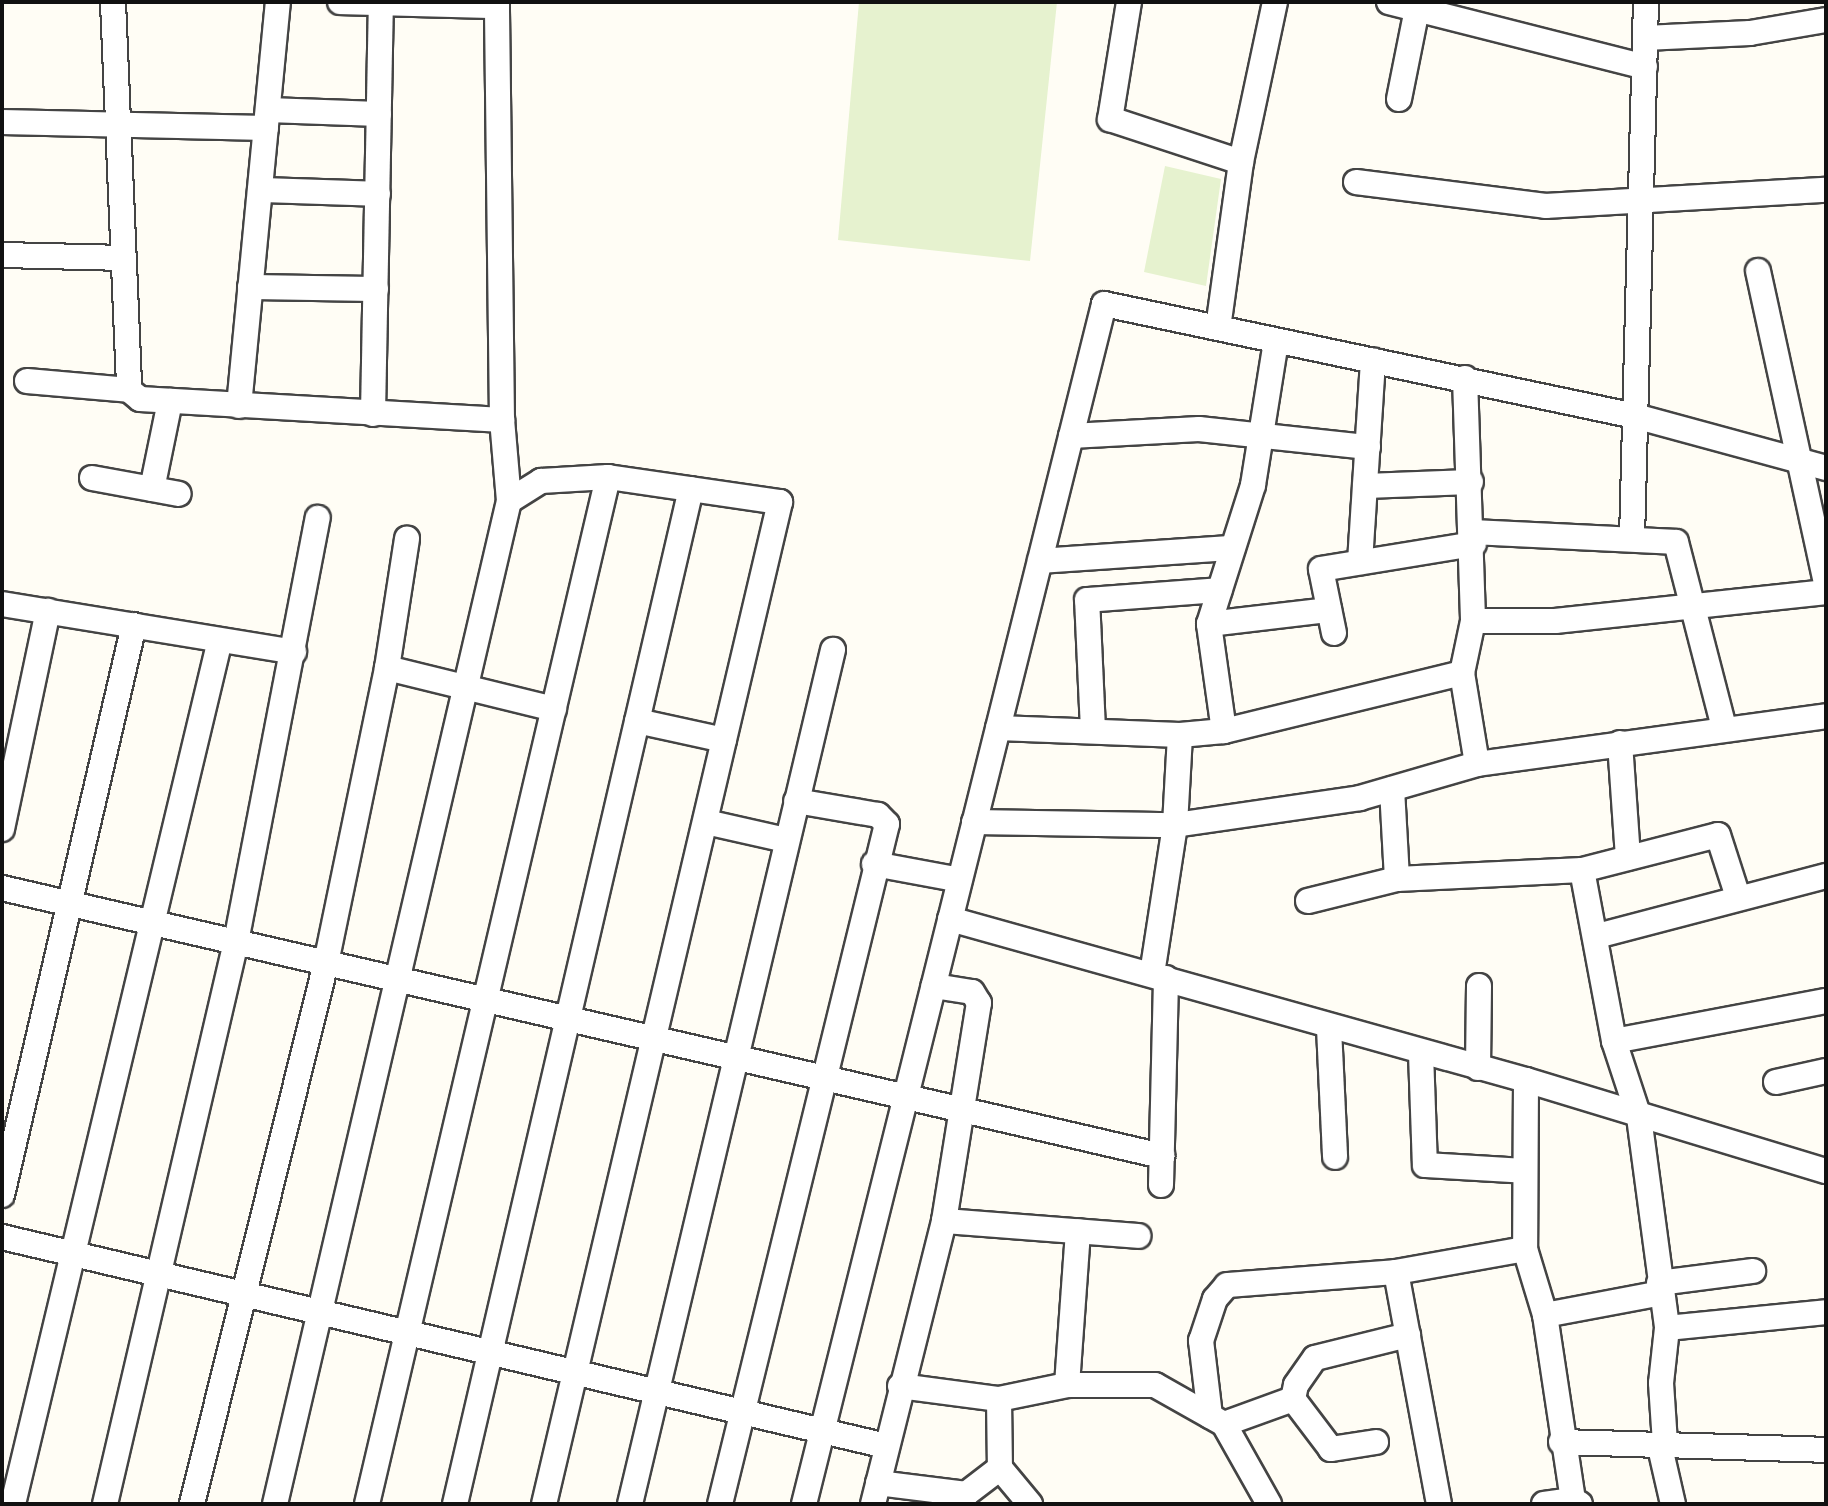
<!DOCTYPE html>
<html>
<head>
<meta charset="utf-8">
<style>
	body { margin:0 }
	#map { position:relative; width:1828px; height:1506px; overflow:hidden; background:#fffdf5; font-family:"IBM Plex Serif",serif }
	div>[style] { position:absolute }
	.pitch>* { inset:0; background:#e6f2cf }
	.roads { filter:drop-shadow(2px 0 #444) drop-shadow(-2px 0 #444) drop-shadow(0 2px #444) drop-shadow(0 -2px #444) }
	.minor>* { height:24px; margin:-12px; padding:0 12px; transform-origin:12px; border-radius:12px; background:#fff }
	span { translate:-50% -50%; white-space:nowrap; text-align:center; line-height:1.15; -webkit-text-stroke:8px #fff; paint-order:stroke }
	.frame { position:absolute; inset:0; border:4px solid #111; pointer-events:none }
</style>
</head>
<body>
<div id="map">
	<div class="pitch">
		<div style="clip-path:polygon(859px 2px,1057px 2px,1030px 261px,838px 240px)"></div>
		<div style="clip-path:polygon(1165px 166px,1221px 179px,1206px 286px,1144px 272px)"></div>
	</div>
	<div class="roads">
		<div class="minor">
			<div style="left:113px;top:2px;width:388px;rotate:87.6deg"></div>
			<div style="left:340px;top:2px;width:157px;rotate:1.5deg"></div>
			<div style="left:1129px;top:2px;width:119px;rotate:99.2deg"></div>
			<div style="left:1110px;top:119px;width:138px;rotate:18.2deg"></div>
			<div style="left:1389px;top:2px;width:264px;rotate:14.2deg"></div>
			<div style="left:1645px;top:38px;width:105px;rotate:-2.7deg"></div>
			<div style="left:1750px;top:33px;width:77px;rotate:-9.7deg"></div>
			<div style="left:1399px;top:99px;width:92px;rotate:-78.7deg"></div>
			<div style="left:268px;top:110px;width:111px;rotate:2.1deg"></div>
			<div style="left:2px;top:122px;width:264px;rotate:1.3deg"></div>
			<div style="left:1356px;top:182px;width:191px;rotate:7.2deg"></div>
			<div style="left:1545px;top:206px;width:281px;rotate:-3.3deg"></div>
			<div style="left:260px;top:190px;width:118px;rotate:1.9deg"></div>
			<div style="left:2px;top:255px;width:119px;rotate:1.4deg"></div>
			<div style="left:1758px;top:271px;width:318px;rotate:77.7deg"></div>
			<div style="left:250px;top:287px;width:126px;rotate:0.9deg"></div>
			<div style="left:1218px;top:328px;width:168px;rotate:-82.1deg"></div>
			<div style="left:1241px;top:162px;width:164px;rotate:-78deg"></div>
			<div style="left:1465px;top:378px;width:243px;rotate:88.1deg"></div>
			<div style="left:1473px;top:621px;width:53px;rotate:101.9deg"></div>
			<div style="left:1462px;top:673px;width:92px;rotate:80.6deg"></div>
			<div style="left:27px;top:381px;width:102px;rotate:5deg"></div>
			<div style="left:129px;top:390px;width:14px;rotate:39deg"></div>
			<div style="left:140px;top:399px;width:363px;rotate:3.3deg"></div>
			<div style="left:239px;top:406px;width:406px;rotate:-84.5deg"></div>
			<div style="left:373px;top:414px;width:412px;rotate:-88.9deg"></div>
			<div style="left:1071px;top:436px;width:128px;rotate:-3.1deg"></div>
			<div style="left:1199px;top:429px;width:170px;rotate:6.1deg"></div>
			<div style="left:92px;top:478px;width:88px;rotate:10.4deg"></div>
			<div style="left:1365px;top:486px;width:106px;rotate:-2.2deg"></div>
			<div style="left:152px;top:489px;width:90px;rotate:-78.4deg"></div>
			<div style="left:509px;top:501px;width:38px;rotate:-32deg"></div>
			<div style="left:541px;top:481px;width:67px;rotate:-3.4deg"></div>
			<div style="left:608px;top:477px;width:174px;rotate:8.3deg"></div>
			<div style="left:780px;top:502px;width:1029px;rotate:103.25deg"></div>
			<div style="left:1474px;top:532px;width:202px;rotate:2.8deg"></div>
			<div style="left:1676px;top:542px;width:192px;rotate:75.5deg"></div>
			<div style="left:1632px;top:539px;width:537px;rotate:-88.51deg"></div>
			<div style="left:1040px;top:561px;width:193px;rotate:-3.9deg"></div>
			<div style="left:1360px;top:562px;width:202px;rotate:-86.3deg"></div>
			<div style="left:2px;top:604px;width:296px;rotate:9.3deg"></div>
			<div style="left:1473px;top:621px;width:82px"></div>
			<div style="left:1555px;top:621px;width:273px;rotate:-6.1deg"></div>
			<div style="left:1209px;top:624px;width:121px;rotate:-6.7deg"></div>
			<div style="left:1334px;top:633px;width:65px;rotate:-101.5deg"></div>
			<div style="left:1321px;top:569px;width:155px;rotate:-9.3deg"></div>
			<div style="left:387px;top:668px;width:172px;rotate:13.8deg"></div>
			<div style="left:637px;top:721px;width:89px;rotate:12.3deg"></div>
			<div style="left:998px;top:728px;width:182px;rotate:2.2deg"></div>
			<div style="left:1180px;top:735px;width:44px;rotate:-5.2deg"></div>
			<div style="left:1224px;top:731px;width:245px;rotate:-13.7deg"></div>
			<div style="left:1093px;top:730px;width:130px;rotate:-92.6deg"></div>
			<div style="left:1087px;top:600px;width:133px;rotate:-4.3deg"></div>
			<div style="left:1224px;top:731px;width:108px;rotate:-98deg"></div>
			<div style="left:1209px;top:624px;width:146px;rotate:-72.4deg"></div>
			<div style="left:1253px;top:485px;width:145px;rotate:-80.9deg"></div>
			<div style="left:1620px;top:743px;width:115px;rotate:86deg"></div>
			<div style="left:1392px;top:789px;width:90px;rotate:86.8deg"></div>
			<div style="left:706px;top:822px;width:82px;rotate:12.7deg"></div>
			<div style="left:974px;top:822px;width:201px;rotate:0.9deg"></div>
			<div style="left:1175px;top:825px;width:187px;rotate:-8.3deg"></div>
			<div style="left:1360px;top:798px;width:122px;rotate:-16.2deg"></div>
			<div style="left:1477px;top:764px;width:352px;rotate:-7.8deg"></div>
			<div style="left:2px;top:829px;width:223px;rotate:-78.1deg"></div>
			<div style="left:874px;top:864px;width:87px;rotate:10.5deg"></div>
			<div style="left:1582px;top:870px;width:174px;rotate:79.4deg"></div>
			<div style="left:1614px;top:1041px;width:80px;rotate:71.8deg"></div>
			<div style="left:1639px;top:1117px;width:213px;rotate:82.4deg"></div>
			<div style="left:1667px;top:1328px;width:55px;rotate:96.2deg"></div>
			<div style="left:1661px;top:1383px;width:60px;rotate:86.2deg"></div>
			<div style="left:2px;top:888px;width:1191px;rotate:13.01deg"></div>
			<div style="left:1308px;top:901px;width:92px;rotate:-13.9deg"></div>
			<div style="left:1397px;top:879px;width:185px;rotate:-2.8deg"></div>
			<div style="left:1582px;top:870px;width:140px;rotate:-14.4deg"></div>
			<div style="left:1718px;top:835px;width:65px;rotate:72.1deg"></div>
			<div style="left:950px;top:919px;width:598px;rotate:15.62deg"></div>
			<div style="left:1526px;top:1080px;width:313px;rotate:16.9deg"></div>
			<div style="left:1597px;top:936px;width:237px;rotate:-14.7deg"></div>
			<div style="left:1152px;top:974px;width:151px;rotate:-81.2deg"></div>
			<div style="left:1175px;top:825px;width:90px;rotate:-86.8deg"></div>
			<div style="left:1329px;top:1028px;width:129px;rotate:87.3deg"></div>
			<div style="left:1614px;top:1041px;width:216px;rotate:-10.7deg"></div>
			<div style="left:1421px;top:1053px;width:112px;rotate:88deg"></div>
			<div style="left:1425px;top:1165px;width:100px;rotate:3.4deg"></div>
			<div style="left:1478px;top:1068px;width:82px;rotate:-89.3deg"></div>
			<div style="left:1526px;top:1080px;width:169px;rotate:90.3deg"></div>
			<div style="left:1525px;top:1249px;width:69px;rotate:73.1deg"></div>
			<div style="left:1545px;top:1315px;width:187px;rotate:81.4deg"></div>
			<div style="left:1776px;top:1082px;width:51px;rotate:-12.4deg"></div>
			<div style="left:1161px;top:1185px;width:207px;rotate:-88.6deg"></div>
			<div style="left:2px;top:1195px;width:585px;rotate:-76.96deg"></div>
			<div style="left:944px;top:1221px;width:195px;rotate:4.4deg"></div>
			<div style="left:2px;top:1237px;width:908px;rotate:13.3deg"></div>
			<div style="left:1659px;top:1283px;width:95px;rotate:-7.3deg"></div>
			<div style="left:1545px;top:1315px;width:118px;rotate:-10.7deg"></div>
			<div style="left:1667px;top:1328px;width:160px;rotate:-5.7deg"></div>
			<div style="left:1067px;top:1385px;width:154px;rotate:-85.9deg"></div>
			<div style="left:900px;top:1386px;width:100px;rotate:7.5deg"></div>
			<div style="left:999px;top:1399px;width:69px;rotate:-11.6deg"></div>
			<div style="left:1067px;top:1385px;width:88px"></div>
			<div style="left:1155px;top:1385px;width:79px;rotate:29.5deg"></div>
			<div style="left:1224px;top:1424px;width:92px;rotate:60.6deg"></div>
			<div style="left:999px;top:1399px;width:69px;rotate:89.2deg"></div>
			<div style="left:1000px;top:1468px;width:47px;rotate:50.2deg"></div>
			<div style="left:1210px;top:1416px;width:76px;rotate:-96.8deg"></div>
			<div style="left:1201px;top:1341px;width:44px;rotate:-71.6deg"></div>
			<div style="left:1215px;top:1299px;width:18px;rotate:-49deg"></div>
			<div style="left:1227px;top:1285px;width:169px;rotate:-4.4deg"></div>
			<div style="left:1224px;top:1424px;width:73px;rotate:-19.9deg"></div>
			<div style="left:1376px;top:1442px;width:46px;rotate:171.2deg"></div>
			<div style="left:1331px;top:1449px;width:63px;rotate:-127.2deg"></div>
			<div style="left:1293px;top:1399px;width:14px;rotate:-78deg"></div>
			<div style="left:1296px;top:1385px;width:33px;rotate:-55deg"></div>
			<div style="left:1315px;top:1358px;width:96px;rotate:-13.9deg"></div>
			<div style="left:1561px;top:1442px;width:265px;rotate:1.7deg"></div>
			<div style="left:1659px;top:1443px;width:63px;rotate:77.1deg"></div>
			<div style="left:878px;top:1483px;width:89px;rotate:7.1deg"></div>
			<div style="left:966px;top:1494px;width:43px;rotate:-37.4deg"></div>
			<div style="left:13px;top:1504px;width:888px;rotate:-76.53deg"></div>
			<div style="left:105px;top:1504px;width:577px;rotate:-76.88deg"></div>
			<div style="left:236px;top:942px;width:432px;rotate:-79.1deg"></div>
			<div style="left:192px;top:1504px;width:557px;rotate:-76.09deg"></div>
			<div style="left:326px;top:963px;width:301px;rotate:-78.3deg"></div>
			<div style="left:387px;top:668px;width:131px;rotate:-81.2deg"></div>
			<div style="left:275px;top:1504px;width:1030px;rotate:-76.87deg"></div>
			<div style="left:509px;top:501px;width:81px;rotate:-94.9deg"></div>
			<div style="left:502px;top:420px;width:418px;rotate:-90.7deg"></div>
			<div style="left:367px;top:1504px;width:1055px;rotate:-76.79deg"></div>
			<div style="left:455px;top:1504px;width:1042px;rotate:-76.91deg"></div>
			<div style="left:630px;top:1504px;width:878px;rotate:-76.63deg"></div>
			<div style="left:720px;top:1504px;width:700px;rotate:-76.2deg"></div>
			<div style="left:887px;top:824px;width:13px;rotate:-135deg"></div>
			<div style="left:878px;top:815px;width:83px;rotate:-170.3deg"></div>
			<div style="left:804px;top:1504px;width:1237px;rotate:-75.96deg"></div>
			<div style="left:1104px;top:304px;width:543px;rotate:11.91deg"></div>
			<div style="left:1635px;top:416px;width:198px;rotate:15.2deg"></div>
			<div style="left:873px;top:1504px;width:292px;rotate:-75.9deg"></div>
			<div style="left:944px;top:1221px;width:221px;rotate:-80.9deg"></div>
			<div style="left:979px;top:1003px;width:13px;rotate:-122deg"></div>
			<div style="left:972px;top:992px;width:39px;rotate:-171deg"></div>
			<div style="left:1439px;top:1504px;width:236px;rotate:-100.5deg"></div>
			<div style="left:1396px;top:1272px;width:131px;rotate:-10.1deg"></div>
			<div style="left:1544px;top:1504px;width:29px;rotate:-8deg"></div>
			<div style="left:1573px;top:1500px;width:8px;rotate:30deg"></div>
		</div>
	</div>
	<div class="frame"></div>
</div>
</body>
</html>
